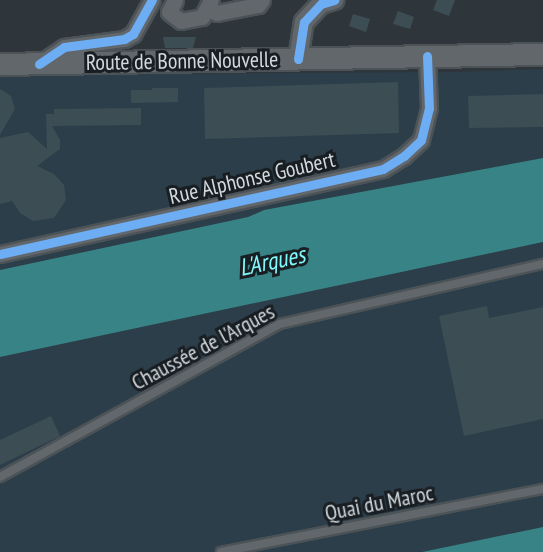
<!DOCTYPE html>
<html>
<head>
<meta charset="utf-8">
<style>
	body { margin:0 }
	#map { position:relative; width:543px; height:552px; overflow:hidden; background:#2f363b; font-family:"PT Sans Narrow",sans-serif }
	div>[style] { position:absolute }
	.built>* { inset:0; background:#2c3e4a }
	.water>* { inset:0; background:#388386 }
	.building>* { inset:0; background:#3c4d54 }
	.roads { filter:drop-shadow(2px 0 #4c5357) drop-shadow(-2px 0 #4c5357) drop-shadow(0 2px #4c5357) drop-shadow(0 -2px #4c5357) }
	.service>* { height:8px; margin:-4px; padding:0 4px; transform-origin:4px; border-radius:4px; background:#62676c }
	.minor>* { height:15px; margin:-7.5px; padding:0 7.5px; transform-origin:7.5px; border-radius:7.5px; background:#62676c }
	.tertiary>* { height:18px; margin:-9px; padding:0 9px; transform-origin:9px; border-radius:9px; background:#62676c }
	.secondary>* { height:21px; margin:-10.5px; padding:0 10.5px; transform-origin:10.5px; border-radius:10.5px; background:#62676c }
	.cycleway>* { height:9px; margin:-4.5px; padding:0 4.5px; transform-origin:4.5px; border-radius:4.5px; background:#6dadf4 }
	span { translate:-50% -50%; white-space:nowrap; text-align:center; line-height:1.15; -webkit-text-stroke:6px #181e22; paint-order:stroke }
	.street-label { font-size:22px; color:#d2dadf }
	.water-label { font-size:24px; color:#81f9fb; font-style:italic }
</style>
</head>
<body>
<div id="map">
	<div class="built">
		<div style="clip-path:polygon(543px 69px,543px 158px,264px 210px,248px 217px,0 270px,0 75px,457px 72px)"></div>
		<div style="clip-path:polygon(543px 242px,543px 527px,422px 552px,0 552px,0 357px)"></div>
	</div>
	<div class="water">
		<div style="clip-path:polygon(543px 158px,543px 242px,0 357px,0 270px,248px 217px,264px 210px)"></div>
		<div style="clip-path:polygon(543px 527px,543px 552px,422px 552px)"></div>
	</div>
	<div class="building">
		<div style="clip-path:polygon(437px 0,455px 0,449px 16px,433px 10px)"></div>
		<div style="clip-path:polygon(398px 11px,414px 17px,410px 29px,393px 24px)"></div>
		<div style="clip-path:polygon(353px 14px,370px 19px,366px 32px,349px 26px)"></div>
		<div style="clip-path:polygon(163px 37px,196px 37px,193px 48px,165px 48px)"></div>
		<div style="clip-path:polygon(398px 82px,399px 133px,205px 139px,204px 88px)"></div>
		<div style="clip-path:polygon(152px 88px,178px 88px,178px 102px,131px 103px,131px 90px,152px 90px)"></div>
		<div style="clip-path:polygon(0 89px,11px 96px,15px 109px,0 135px)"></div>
		<div style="clip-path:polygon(543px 94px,543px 127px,469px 128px,468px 96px)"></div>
		<div style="clip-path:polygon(141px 108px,141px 125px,52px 126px,60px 140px,60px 149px,37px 166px,54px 174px,64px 185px,66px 200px,54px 218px,33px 221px,20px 213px,12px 201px,0 204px,0 138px,28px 132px,47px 149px,46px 114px,54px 114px,54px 109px)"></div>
		<div style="clip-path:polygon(487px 306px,489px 318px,543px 307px,543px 419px,464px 436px,439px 316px)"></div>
		<div style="clip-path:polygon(51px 416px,60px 436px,0 465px,0 440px)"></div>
	</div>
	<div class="roads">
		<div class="service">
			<div style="left:0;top:477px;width:319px;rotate:-28.7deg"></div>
			<div style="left:280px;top:324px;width:270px;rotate:-12.9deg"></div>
			<div style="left:221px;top:552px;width:328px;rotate:-11.1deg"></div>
		</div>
		<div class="minor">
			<div style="left:175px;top:0;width:13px;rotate:117deg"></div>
			<div style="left:169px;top:12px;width:15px;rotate:37deg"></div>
			<div style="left:181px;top:21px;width:21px;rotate:-11deg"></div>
			<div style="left:202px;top:17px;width:19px;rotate:-62deg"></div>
			<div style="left:209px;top:9px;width:9px;rotate:27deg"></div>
			<div style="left:217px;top:13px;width:42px;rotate:-11deg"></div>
			<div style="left:258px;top:5px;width:6px;rotate:-51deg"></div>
			<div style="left:39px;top:64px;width:30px;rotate:-34deg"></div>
			<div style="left:64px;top:47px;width:61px;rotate:-7.6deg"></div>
			<div style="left:124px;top:39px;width:10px;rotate:-29deg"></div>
			<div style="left:133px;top:34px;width:39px;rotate:-61deg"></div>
			<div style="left:0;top:254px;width:392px;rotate:-12.5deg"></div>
			<div style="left:383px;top:169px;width:25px;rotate:-32deg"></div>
			<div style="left:404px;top:156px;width:23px;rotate:-43deg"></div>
			<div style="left:421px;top:140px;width:33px;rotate:-76deg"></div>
			<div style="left:429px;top:108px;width:52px;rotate:-92.2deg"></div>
		</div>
		<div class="tertiary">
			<div style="left:298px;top:59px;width:37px;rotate:-81deg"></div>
			<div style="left:304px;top:22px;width:25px;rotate:-47deg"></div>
			<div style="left:321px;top:4px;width:14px;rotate:-17deg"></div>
		</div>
		<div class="secondary">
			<div style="left:0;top:64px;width:543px;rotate:-1.06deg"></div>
		</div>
	</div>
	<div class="cycleway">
		<div style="left:298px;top:59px;width:37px;rotate:-81deg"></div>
		<div style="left:304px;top:22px;width:25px;rotate:-47deg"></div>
		<div style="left:321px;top:4px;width:14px;rotate:-17deg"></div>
		<div style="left:39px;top:64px;width:30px;rotate:-34deg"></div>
		<div style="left:64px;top:47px;width:61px;rotate:-7.6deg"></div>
		<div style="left:124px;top:39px;width:10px;rotate:-29deg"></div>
		<div style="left:133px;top:34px;width:39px;rotate:-61deg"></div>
		<div style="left:0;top:254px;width:392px;rotate:-12.5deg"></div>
		<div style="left:383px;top:169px;width:25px;rotate:-32deg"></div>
		<div style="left:404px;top:156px;width:23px;rotate:-43deg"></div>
		<div style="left:421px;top:140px;width:33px;rotate:-76deg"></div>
		<div style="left:429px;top:108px;width:52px;rotate:-92.2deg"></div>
	</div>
	<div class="street-label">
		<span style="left:182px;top:61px;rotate:-1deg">Route de Bonne Nouvelle</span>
		<span style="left:252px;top:178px;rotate:-13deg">Rue Alphonse Goubert</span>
		<span style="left:203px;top:347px;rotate:-28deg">Chaussée de l'Arques</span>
		<span style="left:379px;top:503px;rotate:-11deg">Quai du Maroc</span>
	</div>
	<div class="water-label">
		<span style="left:272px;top:261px;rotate:-12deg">L'Arques</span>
	</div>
</div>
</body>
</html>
